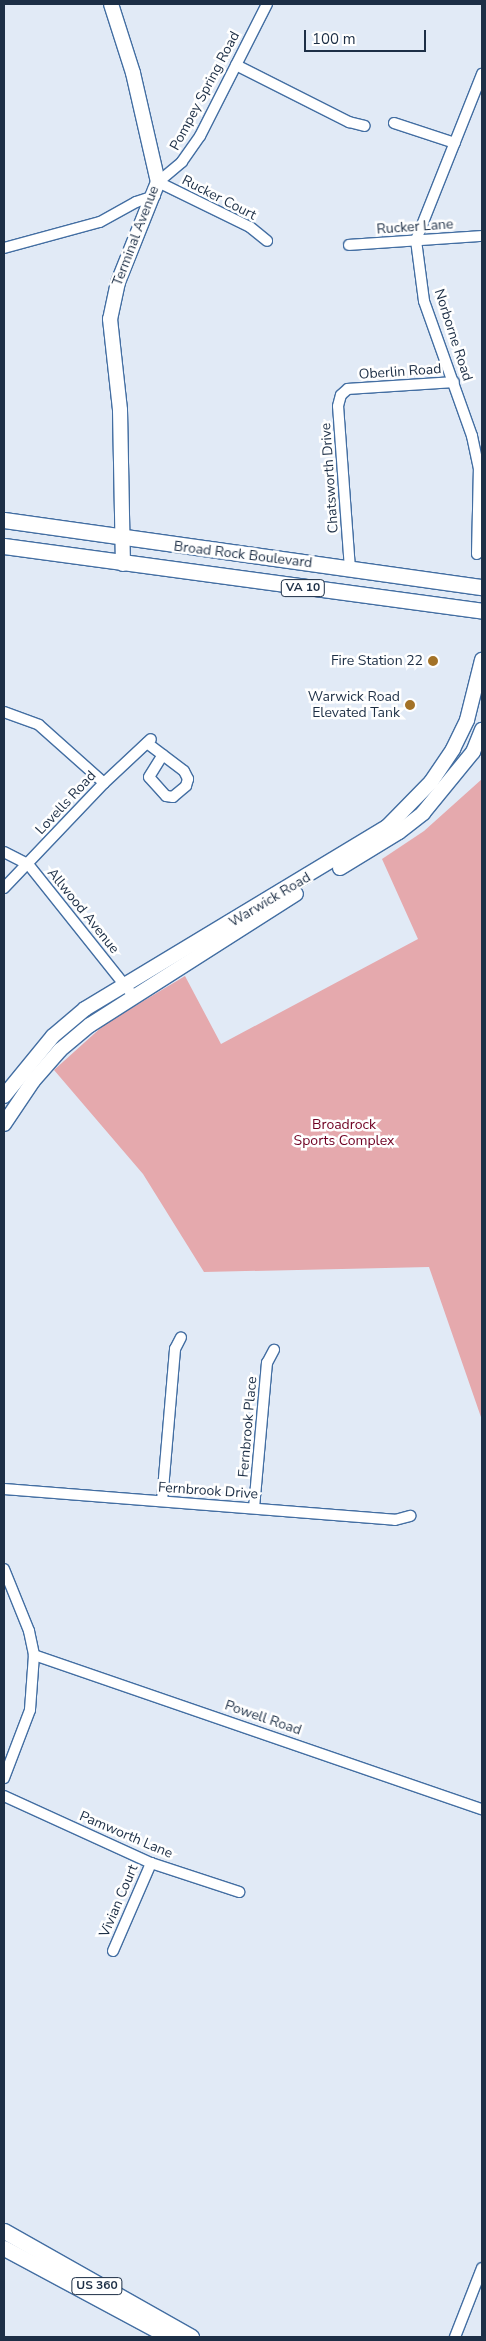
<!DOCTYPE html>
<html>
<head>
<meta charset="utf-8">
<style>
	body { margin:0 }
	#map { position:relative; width:486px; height:2341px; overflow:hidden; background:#e1eaf6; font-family:"Nunito Sans",sans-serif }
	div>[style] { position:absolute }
	.green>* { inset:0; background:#e5a9ad }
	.roads { filter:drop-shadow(1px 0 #436ea2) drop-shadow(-1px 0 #436ea2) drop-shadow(0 1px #436ea2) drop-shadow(0 -1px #436ea2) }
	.street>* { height:10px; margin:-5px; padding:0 5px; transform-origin:5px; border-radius:5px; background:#fff }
	.secondary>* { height:14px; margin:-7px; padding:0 7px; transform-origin:7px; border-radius:7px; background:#fff }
	.primary>* { height:15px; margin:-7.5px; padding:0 7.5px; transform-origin:7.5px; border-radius:7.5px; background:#fff }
	.dots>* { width:14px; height:14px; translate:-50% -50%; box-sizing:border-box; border:2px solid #fff; border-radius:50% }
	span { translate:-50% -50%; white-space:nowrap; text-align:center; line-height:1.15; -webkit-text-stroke:5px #fff; paint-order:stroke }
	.shield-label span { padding:1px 4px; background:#fff; border:1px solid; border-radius:4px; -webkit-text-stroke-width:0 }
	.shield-label { font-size:12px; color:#1d2f46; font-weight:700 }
	.street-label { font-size:14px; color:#1d2f46 }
	.poi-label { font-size:14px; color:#1d2f46 }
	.right { translate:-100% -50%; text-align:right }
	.park-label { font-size:14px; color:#6f0022 }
	.frame { position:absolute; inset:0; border:5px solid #1d2f46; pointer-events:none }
	.scale { position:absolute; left:304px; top:30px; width:122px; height:22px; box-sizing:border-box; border:2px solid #1d2f46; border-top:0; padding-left:6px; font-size:15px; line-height:18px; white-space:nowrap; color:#1d2f46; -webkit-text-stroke:4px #fff; paint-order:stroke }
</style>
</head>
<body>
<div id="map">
	<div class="green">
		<div style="clip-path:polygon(482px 779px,482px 1420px,429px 1267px,204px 1272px,143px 1174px,54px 1070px,105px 1024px,185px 976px,221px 1044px,418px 939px,382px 859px,424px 831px)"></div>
	</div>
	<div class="roads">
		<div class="street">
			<div style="left:267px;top:4px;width:148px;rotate:116.9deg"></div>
			<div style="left:200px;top:136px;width:32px;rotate:125deg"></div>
			<div style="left:182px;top:162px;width:31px;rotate:140deg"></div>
			<div style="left:158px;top:182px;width:102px;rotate:26.1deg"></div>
			<div style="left:250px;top:227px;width:22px;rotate:39deg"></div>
			<div style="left:236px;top:65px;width:127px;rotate:26.8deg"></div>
			<div style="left:349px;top:122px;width:16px;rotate:14deg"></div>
			<div style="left:394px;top:123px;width:64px;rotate:18.2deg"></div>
			<div style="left:349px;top:245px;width:133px;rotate:-3.9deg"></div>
			<div style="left:4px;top:248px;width:99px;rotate:-15.2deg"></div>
			<div style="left:100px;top:222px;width:41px;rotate:-29.1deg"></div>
			<div style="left:136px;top:202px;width:20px;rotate:-18deg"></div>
			<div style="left:477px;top:554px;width:85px;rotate:-88.7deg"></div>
			<div style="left:479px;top:469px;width:34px;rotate:-102deg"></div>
			<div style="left:472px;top:436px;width:143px;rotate:-109.6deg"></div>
			<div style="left:424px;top:301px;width:62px;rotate:-97.5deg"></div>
			<div style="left:416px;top:240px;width:179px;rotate:-68.3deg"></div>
			<div style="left:350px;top:569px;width:163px;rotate:-94.2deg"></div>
			<div style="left:338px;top:406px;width:11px;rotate:-75deg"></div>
			<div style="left:341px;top:395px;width:9px;rotate:-41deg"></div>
			<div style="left:348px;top:389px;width:106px;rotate:-3.8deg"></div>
			<div style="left:4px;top:712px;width:37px;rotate:20deg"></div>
			<div style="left:39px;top:725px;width:87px;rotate:41.7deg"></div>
			<div style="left:147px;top:743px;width:46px;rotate:37.1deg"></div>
			<div style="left:184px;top:771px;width:9px;rotate:63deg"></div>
			<div style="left:188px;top:779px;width:7px;rotate:106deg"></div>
			<div style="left:186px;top:786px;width:17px;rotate:140deg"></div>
			<div style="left:173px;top:797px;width:7px;rotate:-172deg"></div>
			<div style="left:166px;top:796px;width:25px;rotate:-132deg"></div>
			<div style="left:149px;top:777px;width:26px;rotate:-58deg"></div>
			<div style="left:4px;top:852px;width:27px;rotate:27deg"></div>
			<div style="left:28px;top:864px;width:170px;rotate:51.4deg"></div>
			<div style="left:4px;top:888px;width:145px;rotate:-46.4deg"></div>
			<div style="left:104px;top:783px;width:64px;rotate:-43.1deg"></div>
			<div style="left:4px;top:1489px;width:392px;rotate:4.5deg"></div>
			<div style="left:395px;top:1520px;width:16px;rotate:-15deg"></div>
			<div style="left:162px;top:1501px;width:153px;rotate:-85.1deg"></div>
			<div style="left:175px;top:1349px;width:13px;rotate:-63deg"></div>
			<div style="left:254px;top:1508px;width:146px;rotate:-84.9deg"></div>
			<div style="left:267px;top:1363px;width:15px;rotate:-62deg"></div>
			<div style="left:4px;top:1569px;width:67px;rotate:68deg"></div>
			<div style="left:29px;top:1631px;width:25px;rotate:78deg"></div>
			<div style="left:34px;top:1655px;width:55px;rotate:94.2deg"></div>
			<div style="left:30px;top:1710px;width:73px;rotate:110.9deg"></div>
			<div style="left:34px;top:1655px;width:474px;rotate:19deg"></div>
			<div style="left:4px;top:1796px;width:162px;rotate:24.5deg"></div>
			<div style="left:151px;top:1863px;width:93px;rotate:18.2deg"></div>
			<div style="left:113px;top:1951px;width:96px;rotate:-66.6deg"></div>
			<div style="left:455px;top:2337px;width:74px;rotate:-68.6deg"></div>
		</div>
		<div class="secondary">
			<div style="left:111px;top:4px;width:72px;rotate:72.3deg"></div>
			<div style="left:133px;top:73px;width:112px;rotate:77.1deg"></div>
			<div style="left:158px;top:182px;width:108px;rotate:111.8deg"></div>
			<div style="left:118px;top:282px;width:38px;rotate:102deg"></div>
			<div style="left:110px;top:319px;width:92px;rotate:83.7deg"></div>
			<div style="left:120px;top:410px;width:154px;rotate:88.9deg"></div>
			<div style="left:340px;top:868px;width:69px;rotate:-31.4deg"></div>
			<div style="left:399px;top:832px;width:31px;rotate:-38deg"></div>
			<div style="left:423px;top:813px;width:79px;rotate:-50.7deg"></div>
			<div style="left:473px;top:752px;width:24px;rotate:-68deg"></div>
			<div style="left:4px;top:1096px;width:77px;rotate:-50.8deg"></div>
			<div style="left:53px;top:1036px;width:42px;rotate:-40.2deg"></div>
			<div style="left:85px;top:1009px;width:353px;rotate:-31.1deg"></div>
			<div style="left:387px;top:827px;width:63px;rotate:-45.6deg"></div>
			<div style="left:431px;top:782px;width:40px;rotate:-56deg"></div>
			<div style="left:453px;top:749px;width:32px;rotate:-64deg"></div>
			<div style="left:467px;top:720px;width:62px;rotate:-76deg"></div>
			<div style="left:4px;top:1124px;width:52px;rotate:-56deg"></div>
			<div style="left:33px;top:1081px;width:41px;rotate:-48.9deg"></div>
			<div style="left:60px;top:1050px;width:39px;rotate:-40deg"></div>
			<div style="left:90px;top:1025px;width:244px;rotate:-32.5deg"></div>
		</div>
		<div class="primary">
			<div style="left:4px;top:520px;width:483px;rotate:8deg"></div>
			<div style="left:4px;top:546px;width:482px;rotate:7.7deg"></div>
			<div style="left:4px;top:2231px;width:215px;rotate:29.5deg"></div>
			<div style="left:4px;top:2248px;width:186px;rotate:28.2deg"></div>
		</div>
	</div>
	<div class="dots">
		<div style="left:433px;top:661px;background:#a37227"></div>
		<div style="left:410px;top:705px;background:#a37227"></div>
	</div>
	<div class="shield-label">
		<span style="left:303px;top:588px">VA 10</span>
		<span style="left:97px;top:2286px">US 360</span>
	</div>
	<div class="street-label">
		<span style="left:205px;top:91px;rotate:-62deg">Pompey Spring Road</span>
		<span style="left:219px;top:198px;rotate:27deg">Rucker Court</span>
		<span style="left:415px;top:227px;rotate:-4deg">Rucker Lane</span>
		<span style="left:136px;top:236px;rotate:-69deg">Terminal Avenue</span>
		<span style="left:453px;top:335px;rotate:72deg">Norborne Road</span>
		<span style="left:400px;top:372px;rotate:-4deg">Oberlin Road</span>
		<span style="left:330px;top:478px;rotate:-94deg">Chatsworth Drive</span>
		<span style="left:243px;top:555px;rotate:7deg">Broad Rock Boulevard</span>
		<span style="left:66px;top:803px;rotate:-47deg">Lovells Road</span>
		<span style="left:270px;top:900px;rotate:-31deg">Warwick Road</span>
		<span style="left:83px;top:911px;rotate:51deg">Allwood Avenue</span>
		<span style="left:248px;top:1427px;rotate:-85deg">Fernbrook Place</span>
		<span style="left:208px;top:1491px;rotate:4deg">Fernbrook Drive</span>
		<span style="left:263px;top:1718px;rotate:19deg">Powell Road</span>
		<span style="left:126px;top:1835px;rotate:23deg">Pamworth Lane</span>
		<span style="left:119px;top:1901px;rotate:-67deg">Vivian Court</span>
	</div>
	<div class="poi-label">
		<span class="right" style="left:423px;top:661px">Fire Station 22</span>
		<span class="right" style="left:400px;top:705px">Warwick Road<br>Elevated Tank</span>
	</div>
	<div class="park-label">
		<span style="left:344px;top:1133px">Broadrock<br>Sports Complex</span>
	</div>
	<div class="frame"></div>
	<div class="scale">100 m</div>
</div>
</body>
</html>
